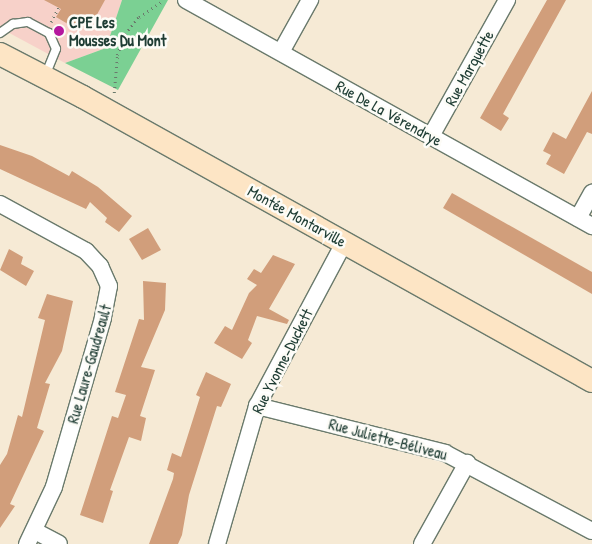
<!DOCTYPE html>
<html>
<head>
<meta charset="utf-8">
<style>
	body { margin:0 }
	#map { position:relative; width:592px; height:544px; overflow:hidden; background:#f6ead5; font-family:"Patrick Hand",sans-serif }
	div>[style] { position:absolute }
	.built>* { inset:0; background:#f7d1c9 }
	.green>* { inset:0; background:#7bd093 }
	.building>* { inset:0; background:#d19e7b }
	.path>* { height:2.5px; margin-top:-1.25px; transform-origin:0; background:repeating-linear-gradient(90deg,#6a7a6c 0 1px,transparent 0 5px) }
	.roads { filter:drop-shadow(1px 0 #6a7a6c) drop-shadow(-1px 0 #6a7a6c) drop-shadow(0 1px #6a7a6c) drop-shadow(0 -1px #6a7a6c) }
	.lane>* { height:8px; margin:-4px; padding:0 4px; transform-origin:4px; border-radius:4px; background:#fff }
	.street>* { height:16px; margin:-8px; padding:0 8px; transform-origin:8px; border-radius:8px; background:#fff }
	.secondary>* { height:22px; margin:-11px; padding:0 11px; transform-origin:11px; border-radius:11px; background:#fde5c5 }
	.dots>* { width:14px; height:14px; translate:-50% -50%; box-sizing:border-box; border:2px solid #fdfcf7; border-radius:50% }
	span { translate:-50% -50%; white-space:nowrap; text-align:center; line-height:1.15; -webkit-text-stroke:5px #fdfcf7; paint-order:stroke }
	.poi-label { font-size:16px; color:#1f3d34; font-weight:700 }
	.left { translate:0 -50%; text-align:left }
	.street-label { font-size:16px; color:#1f3d34 }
</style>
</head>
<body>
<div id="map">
	<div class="built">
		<div style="clip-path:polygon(0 0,122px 0,106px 48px,65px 63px,0 28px)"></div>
	</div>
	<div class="green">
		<div style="clip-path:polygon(122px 0,168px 0,118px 90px,65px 63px,106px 48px)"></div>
	</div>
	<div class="building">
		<div style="clip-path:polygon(44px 0,105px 0,94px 20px,84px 14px,73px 27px,56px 17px,61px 9px)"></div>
		<div style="clip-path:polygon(547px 0,566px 0,503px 114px,509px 118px,501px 131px,480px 118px)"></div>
		<div style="clip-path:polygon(592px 91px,592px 134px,587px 132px,564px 174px,546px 164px,551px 155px,543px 151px,553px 132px,566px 139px)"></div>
		<div style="clip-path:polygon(0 145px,32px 156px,69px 176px,72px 171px,98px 187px,132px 216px,119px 232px,105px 222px,107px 218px,90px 202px,86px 209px,0 169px)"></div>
		<div style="clip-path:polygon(452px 193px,592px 272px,592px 294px,443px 208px)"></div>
		<div style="clip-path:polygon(148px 228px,161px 250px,142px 260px,129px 239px)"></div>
		<div style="clip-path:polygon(9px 249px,23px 257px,21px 264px,34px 271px,26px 286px,0 270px)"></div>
		<div style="clip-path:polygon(273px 255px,295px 264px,269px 309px,289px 320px,287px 324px,257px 316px,248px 340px,252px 343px,242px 359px,214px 343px,225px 326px,232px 330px,249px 293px,257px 285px,247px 279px,254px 269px,261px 273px)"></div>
		<div style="clip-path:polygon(143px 281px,166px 283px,165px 310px,141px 367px,155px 370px,140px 416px,146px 418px,141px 441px,129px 437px,110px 490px,113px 491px,103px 523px,80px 515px,112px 416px,118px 418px,126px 395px,115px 392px,139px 319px,144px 320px)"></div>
		<div style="clip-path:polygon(47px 294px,73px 301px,62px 351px,45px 383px,50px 384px,37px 428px,44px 431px,10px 504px,15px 506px,0 528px,0 465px,7px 454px,18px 415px,22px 417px,45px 320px,38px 318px)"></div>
		<div style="clip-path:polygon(206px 372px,231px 384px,221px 407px,217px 406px,189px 495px,182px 535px,178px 544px,149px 544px,173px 479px,174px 473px,167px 470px,172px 453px,181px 457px,200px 397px,196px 395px)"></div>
	</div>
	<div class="path">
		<div style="left:51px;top:22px;width:16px;rotate:-63deg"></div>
		<div style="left:114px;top:93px;width:38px;rotate:-85deg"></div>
		<div style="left:117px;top:55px;width:22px;rotate:-69deg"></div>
		<div style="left:125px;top:34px;width:22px;rotate:-51deg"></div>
		<div style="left:139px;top:17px;width:30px;rotate:-34deg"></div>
	</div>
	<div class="roads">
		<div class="lane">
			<div style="left:0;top:33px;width:16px;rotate:-35deg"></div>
			<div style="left:13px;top:24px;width:15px;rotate:-8deg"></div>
			<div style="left:28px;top:22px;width:24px;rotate:28deg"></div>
			<div style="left:49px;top:33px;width:17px;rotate:66deg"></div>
			<div style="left:56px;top:49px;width:27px;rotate:112deg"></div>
		</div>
		<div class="street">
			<div style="left:186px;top:0;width:465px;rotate:29.1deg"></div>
			<div style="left:281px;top:52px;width:60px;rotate:-60.9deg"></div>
			<div style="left:431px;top:136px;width:156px;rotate:-60.8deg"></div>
			<div style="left:0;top:204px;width:98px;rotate:28.7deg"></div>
			<div style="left:86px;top:251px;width:21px;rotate:47deg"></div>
			<div style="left:100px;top:266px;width:22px;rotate:66deg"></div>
			<div style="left:109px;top:286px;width:33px;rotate:101deg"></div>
			<div style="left:103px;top:318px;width:176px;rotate:106.2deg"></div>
			<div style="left:54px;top:487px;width:63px;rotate:115.3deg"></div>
			<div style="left:578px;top:218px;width:29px;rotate:-61deg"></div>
			<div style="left:257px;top:406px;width:194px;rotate:14deg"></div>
			<div style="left:445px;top:453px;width:166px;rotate:28deg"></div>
			<div style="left:35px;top:531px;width:27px;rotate:28deg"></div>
			<div style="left:217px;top:544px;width:144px;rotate:-73.8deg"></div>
			<div style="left:257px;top:406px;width:185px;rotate:-61.9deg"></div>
			<div style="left:422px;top:544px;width:93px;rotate:-60.9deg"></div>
		</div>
		<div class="secondary">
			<div style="left:0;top:54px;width:93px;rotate:27.4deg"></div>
			<div style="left:83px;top:97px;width:583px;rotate:29.16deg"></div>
		</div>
	</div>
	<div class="dots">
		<div style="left:59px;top:31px;background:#b5179e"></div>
	</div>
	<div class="poi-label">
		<span class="left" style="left:69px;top:31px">CPE Les<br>Mousses Du Mont</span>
	</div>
	<div class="street-label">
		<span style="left:469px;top:68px;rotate:-61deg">Rue Marquette</span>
		<span style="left:389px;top:113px;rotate:29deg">Rue De La Vérendrye</span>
		<span style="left:297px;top:216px;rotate:29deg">Montée Montarville</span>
		<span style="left:282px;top:361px;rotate:-63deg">Rue Yvonne-Duckett</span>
		<span style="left:89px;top:364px;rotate:-74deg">Rue Laure-Gaudreault</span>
		<span style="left:388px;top:439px;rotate:15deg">Rue Juliette-Béliveau</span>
	</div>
</div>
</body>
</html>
